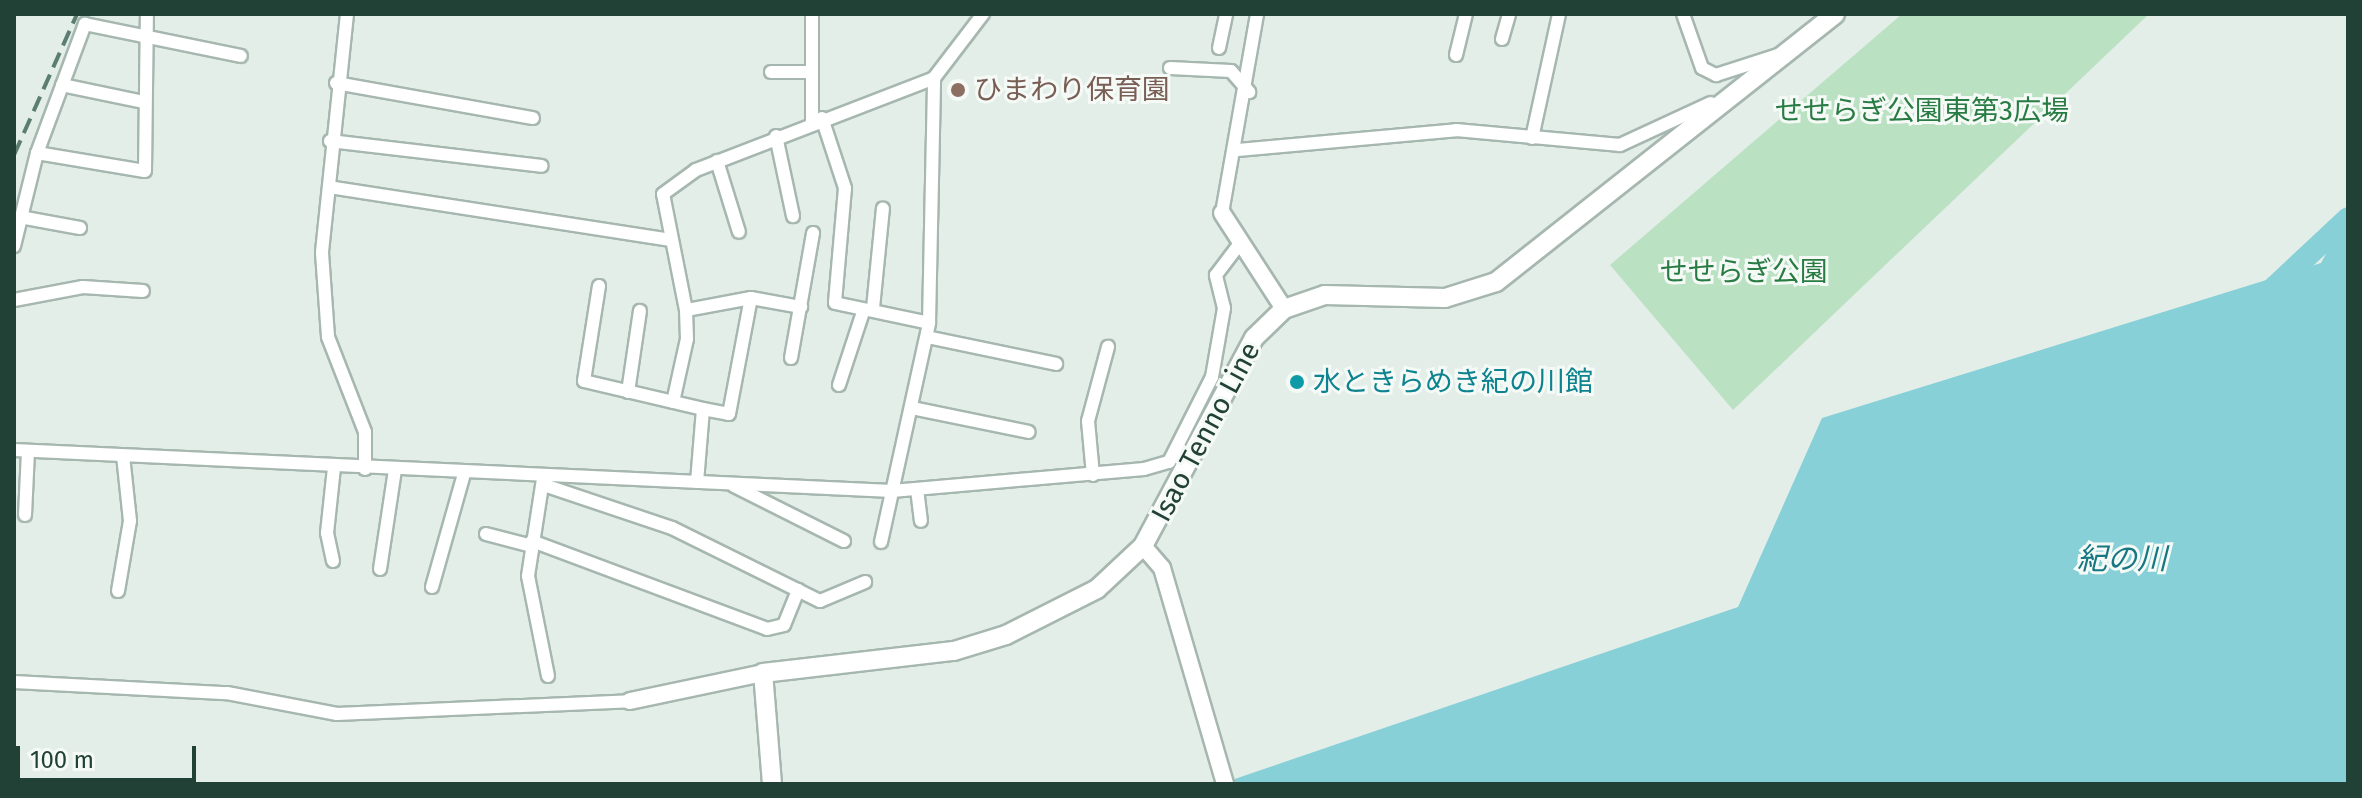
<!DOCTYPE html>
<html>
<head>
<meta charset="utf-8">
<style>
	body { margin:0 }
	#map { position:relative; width:2362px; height:798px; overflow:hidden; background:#e4eee9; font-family:"Fira Sans","Noto Sans JP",sans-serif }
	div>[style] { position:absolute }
	.green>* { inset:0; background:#bbe1c3 }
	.water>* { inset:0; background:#88d0d7 }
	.river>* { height:22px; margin:-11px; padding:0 11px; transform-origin:11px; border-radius:11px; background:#88d0d7 }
	.roads { filter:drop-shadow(2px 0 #a6b7b0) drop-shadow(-2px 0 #a6b7b0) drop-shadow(0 2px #a6b7b0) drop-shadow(0 -2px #a6b7b0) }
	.minor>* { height:12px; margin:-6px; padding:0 6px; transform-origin:6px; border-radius:6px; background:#fff }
	.tertiary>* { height:16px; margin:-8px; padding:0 8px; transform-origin:8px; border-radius:8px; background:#fff }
	.secondary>* { height:18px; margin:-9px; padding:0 9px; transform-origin:9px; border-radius:9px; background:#fff }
	.rail>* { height:4px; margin-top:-2px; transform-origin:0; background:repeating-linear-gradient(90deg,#5c7d72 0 16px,transparent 0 24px) }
	.dots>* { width:22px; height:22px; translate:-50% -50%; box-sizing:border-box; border:4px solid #f5faf7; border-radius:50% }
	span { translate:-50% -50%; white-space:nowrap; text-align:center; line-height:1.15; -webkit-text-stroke:6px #f5faf7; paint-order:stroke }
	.education-label { font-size:28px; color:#785e54 }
	.left { translate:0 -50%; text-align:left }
	.park-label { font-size:28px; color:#287c43 }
	.culture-label { font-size:28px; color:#0d838f }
	.street-label { font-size:28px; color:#214137 }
	.water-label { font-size:30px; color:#167783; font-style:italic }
	.frame { position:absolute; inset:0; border:16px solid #214137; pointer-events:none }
	.scale { position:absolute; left:16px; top:746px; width:180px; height:36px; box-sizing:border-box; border:4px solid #214137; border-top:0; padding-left:10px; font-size:24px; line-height:28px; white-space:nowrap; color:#214137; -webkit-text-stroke:6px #f5faf7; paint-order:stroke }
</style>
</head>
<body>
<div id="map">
	<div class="green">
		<div style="clip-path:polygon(1902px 14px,2149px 14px,1733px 410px,1610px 265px)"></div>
	</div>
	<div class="water">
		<div style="clip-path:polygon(2348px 213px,2348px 784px,1220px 784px,1738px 607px,1822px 418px,2321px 263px)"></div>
	</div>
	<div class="river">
		<div style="left:2269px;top:292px;width:108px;rotate:-43.1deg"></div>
	</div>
	<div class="roads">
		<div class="minor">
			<div style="left:347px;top:14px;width:240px;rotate:96deg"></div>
			<div style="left:322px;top:253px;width:84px;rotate:85.9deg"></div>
			<div style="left:328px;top:337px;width:102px;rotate:68.7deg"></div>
			<div style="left:365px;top:432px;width:37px;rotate:90deg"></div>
			<div style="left:812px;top:14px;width:108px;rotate:90deg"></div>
			<div style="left:1683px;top:14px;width:57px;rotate:70.6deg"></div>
			<div style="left:1702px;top:68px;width:16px;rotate:27deg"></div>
			<div style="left:1716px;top:75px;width:75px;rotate:-17.9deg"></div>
			<div style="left:1502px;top:39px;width:26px;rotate:-74deg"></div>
			<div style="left:1219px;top:48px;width:35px;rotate:-78deg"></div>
			<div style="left:1456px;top:55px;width:42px;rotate:-76.3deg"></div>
			<div style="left:1170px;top:68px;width:61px;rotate:2.8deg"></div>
			<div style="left:1231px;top:71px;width:28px;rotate:49deg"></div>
			<div style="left:771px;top:72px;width:41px"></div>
			<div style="left:336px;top:83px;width:200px;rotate:10.1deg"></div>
			<div style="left:62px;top:85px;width:84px;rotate:11.7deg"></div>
			<div style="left:822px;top:118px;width:74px;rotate:71.8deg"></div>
			<div style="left:845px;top:188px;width:115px;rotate:95deg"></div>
			<div style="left:835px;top:303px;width:96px;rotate:12deg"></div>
			<div style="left:776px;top:136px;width:82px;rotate:78deg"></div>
			<div style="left:1532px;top:138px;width:127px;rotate:-77.7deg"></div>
			<div style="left:330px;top:141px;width:213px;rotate:6.7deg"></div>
			<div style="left:1238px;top:150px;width:219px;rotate:-5.2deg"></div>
			<div style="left:1456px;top:130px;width:165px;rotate:5.2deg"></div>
			<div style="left:1620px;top:145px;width:100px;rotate:-24.8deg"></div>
			<div style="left:37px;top:153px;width:109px;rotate:9.5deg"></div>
			<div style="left:145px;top:171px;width:157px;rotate:-89.3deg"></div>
			<div style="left:717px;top:161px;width:74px;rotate:72.8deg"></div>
			<div style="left:329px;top:187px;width:345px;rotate:8.8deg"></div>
			<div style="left:1222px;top:213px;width:202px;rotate:-80deg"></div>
			<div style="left:20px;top:217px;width:61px;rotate:10.4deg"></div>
			<div style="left:14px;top:246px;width:96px;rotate:-76.1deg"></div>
			<div style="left:37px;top:153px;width:138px;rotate:-69.6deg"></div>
			<div style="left:85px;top:24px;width:159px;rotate:11.6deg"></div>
			<div style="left:599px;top:286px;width:96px;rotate:99deg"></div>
			<div style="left:584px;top:381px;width:122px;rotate:13.2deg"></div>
			<div style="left:751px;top:298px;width:51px;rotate:10.2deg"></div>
			<div style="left:14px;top:300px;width:70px;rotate:-10.7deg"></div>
			<div style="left:83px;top:287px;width:60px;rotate:3.8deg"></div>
			<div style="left:873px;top:308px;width:100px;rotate:-84.3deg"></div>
			<div style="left:927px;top:337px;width:132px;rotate:11.8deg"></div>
			<div style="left:791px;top:358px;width:127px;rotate:-80deg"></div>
			<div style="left:839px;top:385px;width:77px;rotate:-71.8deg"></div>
			<div style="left:628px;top:392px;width:82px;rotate:-81.6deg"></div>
			<div style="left:673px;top:402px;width:65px;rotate:-77.5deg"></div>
			<div style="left:687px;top:339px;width:29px;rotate:-92deg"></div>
			<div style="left:912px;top:408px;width:119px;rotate:11.6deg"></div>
			<div style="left:14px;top:450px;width:879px;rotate:2.67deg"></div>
			<div style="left:892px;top:491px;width:253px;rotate:-5deg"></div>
			<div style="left:1144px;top:469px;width:26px;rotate:-16deg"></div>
			<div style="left:1169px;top:462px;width:95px;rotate:-63.2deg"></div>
			<div style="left:1212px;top:377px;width:70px;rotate:-80.1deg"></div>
			<div style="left:1224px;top:308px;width:34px;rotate:-104deg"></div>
			<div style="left:1216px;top:275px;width:41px;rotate:-52.9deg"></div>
			<div style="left:1093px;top:475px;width:54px;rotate:-95.3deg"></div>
			<div style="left:1088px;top:421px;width:77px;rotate:-74.9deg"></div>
			<div style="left:543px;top:479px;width:98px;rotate:98.8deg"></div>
			<div style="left:528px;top:576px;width:102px;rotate:78.7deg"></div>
			<div style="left:697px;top:482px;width:73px;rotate:-85.3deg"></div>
			<div style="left:703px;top:409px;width:26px;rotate:11deg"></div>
			<div style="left:729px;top:414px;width:118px;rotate:-79.3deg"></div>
			<div style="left:751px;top:298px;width:66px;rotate:169.5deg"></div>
			<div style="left:686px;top:310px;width:118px;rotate:-101.2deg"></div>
			<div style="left:663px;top:194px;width:41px;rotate:-36deg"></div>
			<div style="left:696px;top:170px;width:255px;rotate:-21.1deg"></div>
			<div style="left:544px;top:485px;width:135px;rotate:18.6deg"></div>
			<div style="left:672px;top:528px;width:165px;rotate:26.3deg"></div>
			<div style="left:820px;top:601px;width:49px;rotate:-22.9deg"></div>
			<div style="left:734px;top:486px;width:123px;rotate:26.6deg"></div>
			<div style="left:917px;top:489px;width:32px;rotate:83deg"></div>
			<div style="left:25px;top:515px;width:64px;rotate:-87.3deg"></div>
			<div style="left:486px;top:534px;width:48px;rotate:14.6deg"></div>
			<div style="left:532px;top:541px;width:251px;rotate:20.5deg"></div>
			<div style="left:767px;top:629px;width:17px;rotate:-13deg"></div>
			<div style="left:784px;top:625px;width:38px;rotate:-68deg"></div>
			<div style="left:881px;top:542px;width:224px;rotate:-77.6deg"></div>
			<div style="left:929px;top:323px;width:245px;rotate:-88.8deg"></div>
			<div style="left:934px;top:78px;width:81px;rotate:-52.6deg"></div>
			<div style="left:333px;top:561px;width:29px;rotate:-102deg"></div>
			<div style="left:327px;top:533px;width:65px;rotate:-83.9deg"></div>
			<div style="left:380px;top:569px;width:100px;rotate:-81.4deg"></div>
			<div style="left:432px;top:587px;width:117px;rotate:-74.2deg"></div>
			<div style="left:118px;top:591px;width:71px;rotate:-80.3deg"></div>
			<div style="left:130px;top:521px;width:65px;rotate:-96.1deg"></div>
			<div style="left:14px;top:682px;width:213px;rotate:3deg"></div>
			<div style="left:227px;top:693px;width:112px;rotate:10.8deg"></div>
			<div style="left:337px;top:714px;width:293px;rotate:-2.5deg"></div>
		</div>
		<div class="tertiary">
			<div style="left:1222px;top:213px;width:114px;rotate:57.1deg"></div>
			<div style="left:1143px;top:546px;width:29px;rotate:49deg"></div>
			<div style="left:1162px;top:568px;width:225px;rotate:73.7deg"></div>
			<div style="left:630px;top:701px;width:136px;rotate:-11.9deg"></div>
		</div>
		<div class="secondary">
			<div style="left:772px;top:784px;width:111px;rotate:-94.6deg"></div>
			<div style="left:763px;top:673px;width:192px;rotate:-6.6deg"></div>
			<div style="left:954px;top:651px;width:54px;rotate:-17.1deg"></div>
			<div style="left:1006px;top:635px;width:102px;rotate:-26.8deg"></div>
			<div style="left:1097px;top:589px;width:63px;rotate:-43.1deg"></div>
			<div style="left:1143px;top:546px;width:236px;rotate:-61.9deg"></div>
			<div style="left:1254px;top:338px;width:42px;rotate:-44deg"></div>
			<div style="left:1284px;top:309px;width:43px;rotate:-18.9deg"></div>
			<div style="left:1325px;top:295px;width:120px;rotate:1.4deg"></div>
			<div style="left:1445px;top:298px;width:53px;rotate:-17.4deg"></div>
			<div style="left:1496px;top:282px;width:432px;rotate:-38.3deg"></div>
		</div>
	</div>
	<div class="rail">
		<div style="left:14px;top:155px;width:154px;rotate:-65.9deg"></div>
	</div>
	<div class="dots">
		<div style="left:958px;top:90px;background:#8d6e63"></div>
		<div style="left:1297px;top:382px;background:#0f9aa8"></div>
	</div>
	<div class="education-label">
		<span class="left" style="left:974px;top:90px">ひまわり保育園</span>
	</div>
	<div class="park-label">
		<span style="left:1922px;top:111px">せせらぎ公園東第3広場</span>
		<span style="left:1744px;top:272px">せせらぎ公園</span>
	</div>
	<div class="culture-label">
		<span class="left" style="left:1313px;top:382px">水ときらめき紀の川館</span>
	</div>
	<div class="street-label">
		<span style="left:1206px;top:432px;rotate:-62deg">Isao Tenno Line</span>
	</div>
	<div class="water-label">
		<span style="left:2122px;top:559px">紀の川</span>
	</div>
	<div class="frame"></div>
	<div class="scale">100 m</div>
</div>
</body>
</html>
